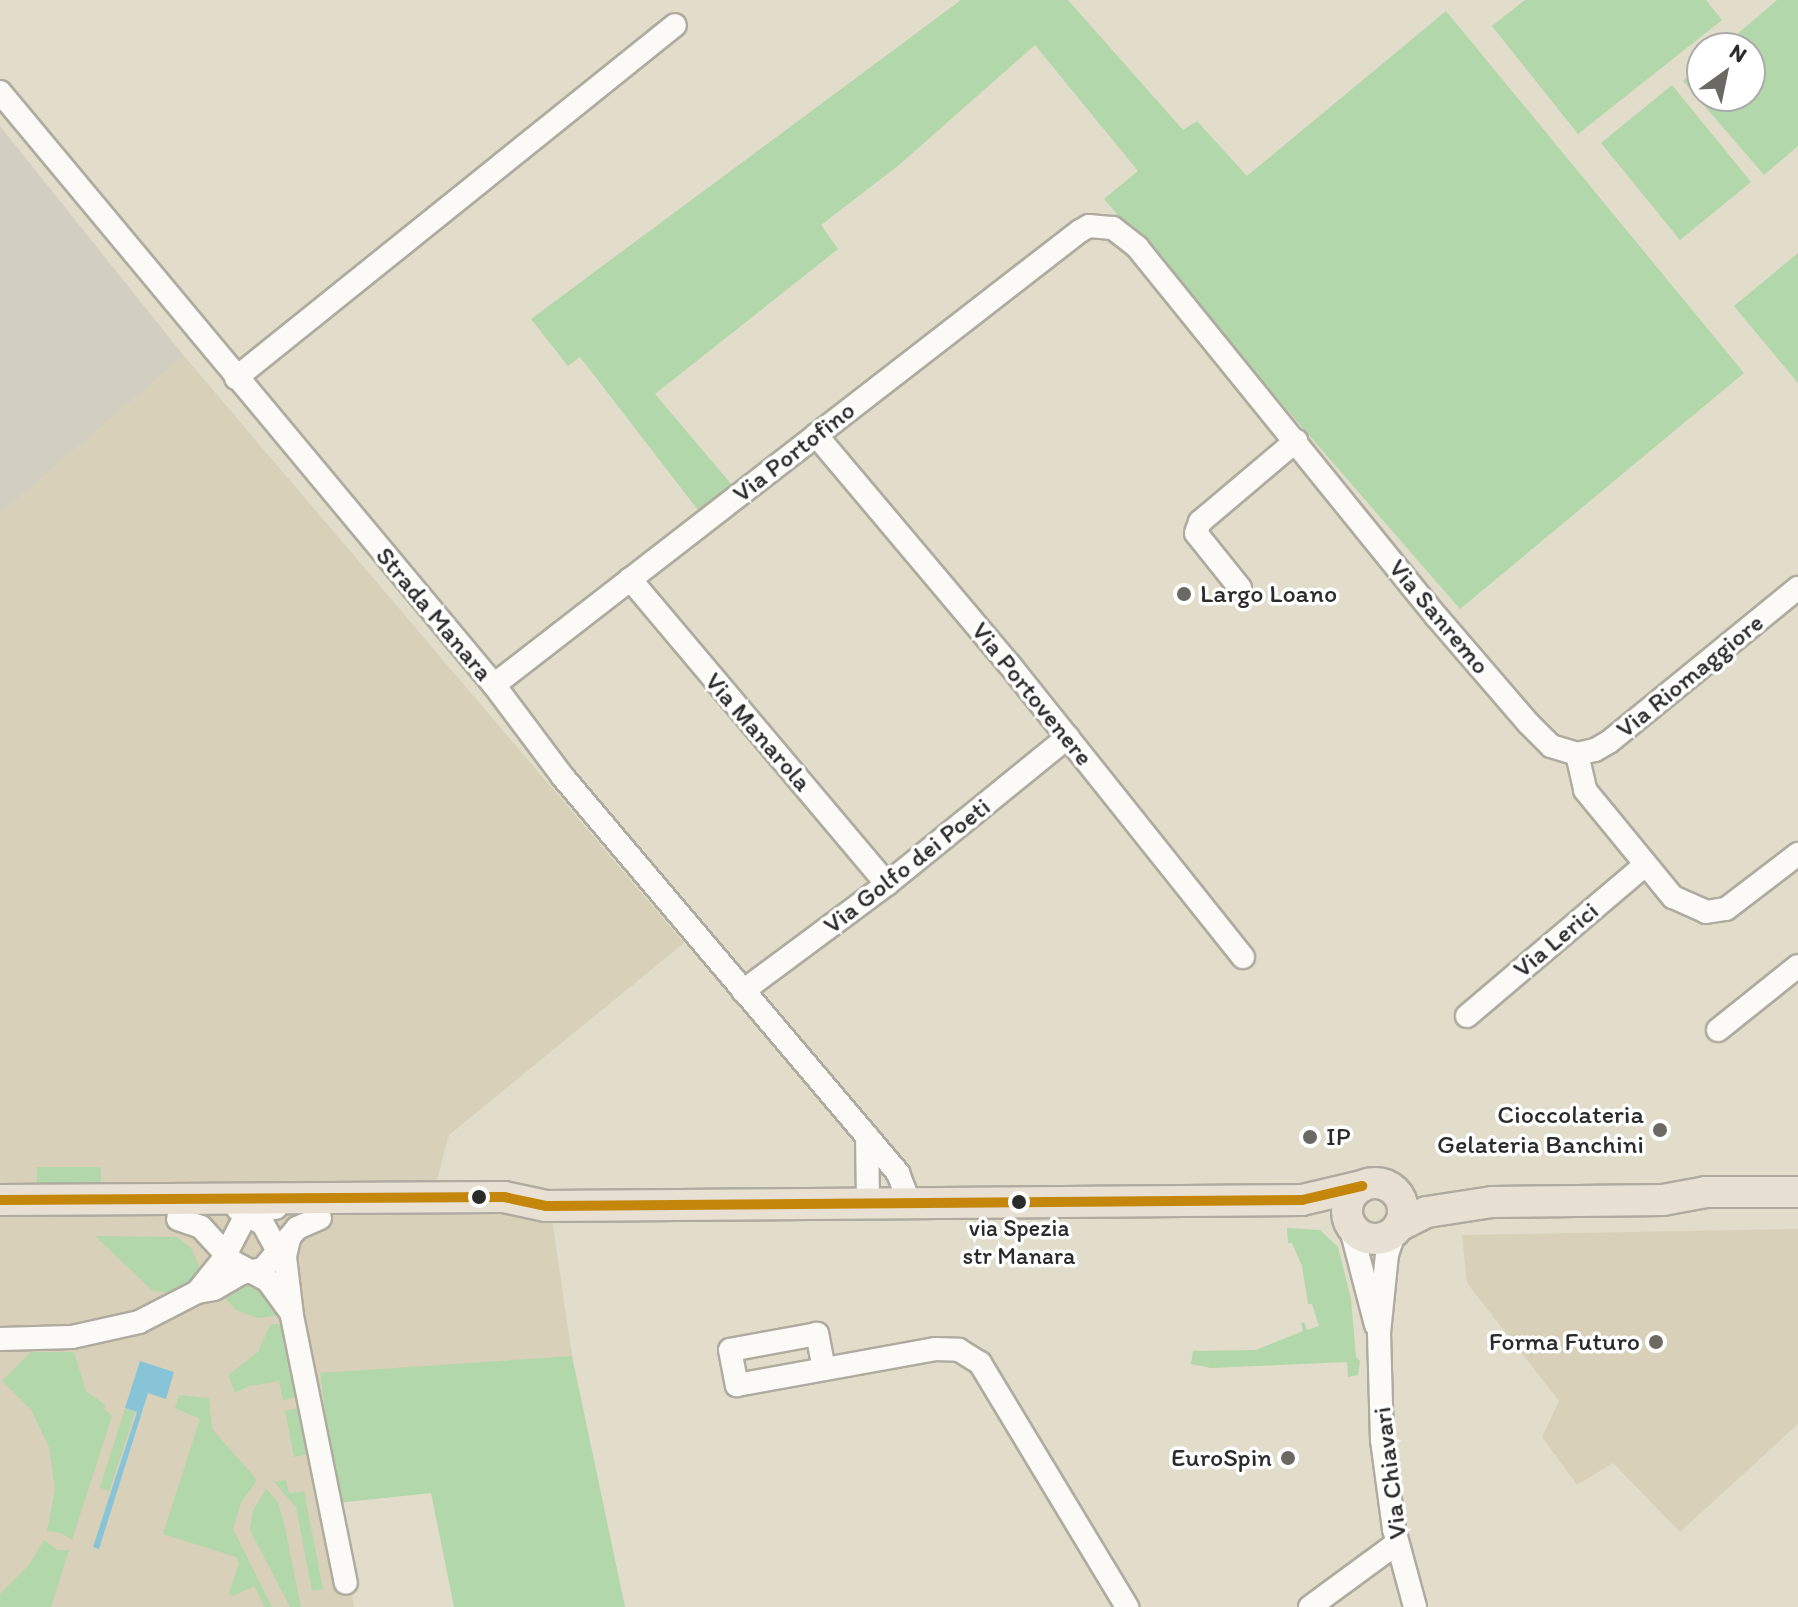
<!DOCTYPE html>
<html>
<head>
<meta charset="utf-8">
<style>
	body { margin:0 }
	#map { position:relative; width:1798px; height:1607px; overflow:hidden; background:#e2dcca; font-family:Itim,sans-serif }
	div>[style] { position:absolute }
	.built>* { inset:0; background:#d8d0b8 }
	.industrial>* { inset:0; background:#d3cfc0 }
	.green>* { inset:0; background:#b2d7aa }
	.water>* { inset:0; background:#87c4d8 }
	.roads { filter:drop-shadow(2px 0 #afaba0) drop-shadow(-2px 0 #afaba0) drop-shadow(0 2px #afaba0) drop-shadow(0 -2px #afaba0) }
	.minor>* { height:22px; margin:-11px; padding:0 11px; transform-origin:11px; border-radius:11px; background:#fbfaf7 }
	.major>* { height:30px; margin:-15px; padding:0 15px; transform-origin:15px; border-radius:15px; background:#e8e1d3 }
	.major>.ring { margin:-15px; padding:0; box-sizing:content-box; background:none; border:30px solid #e8e1d3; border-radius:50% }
	.bus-1>* { height:10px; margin:-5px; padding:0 5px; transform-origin:5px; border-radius:5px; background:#c4870b }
	.dots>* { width:22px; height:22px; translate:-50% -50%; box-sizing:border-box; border:4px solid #fff; border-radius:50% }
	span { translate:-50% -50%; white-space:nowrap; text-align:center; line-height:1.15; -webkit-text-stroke:7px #fff; paint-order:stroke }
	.bus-label { font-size:24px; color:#2b2b2b }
	.street-label { font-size:26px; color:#2b2b2b }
	.poi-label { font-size:26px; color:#2b2b2b }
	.left { translate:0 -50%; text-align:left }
	.right { translate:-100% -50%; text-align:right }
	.north { position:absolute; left:1686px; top:32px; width:80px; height:80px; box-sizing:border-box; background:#fff; border:2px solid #aaa; border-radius:50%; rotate:33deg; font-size:22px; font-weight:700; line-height:32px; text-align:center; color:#2b2b2b }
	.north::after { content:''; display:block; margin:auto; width:28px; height:36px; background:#6b6963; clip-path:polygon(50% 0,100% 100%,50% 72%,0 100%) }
</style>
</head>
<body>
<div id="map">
	<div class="built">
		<div style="clip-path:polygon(184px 356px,684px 943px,449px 1135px,432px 1198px,549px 1198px,572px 1356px,320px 1374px,354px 1607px,0 1607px,0 514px)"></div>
		<div style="clip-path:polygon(1798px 1229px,1798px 1424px,1680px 1532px,1613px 1463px,1577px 1485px,1542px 1437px,1559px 1401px,1467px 1283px,1462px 1235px)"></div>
	</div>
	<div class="industrial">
		<div style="clip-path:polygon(0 126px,184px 356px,0 514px)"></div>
	</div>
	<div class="green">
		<div style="clip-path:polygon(961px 0,1068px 0,1183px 130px,1197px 121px,1247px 176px,1446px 11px,1744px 373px,1460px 609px,1104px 199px,1138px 171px,1035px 45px,899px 165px,821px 225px,838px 249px,655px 394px,732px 485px,698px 510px,580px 357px,568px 366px,531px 319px)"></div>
		<div style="clip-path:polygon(1525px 0,1706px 0,1722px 20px,1578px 134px,1492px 26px)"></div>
		<div style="clip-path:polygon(1777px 0,1798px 0,1798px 146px,1764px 175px,1683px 81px,1702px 64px,1702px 96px,1750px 96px,1750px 48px,1721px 48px)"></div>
		<div style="clip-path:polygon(1672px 85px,1751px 182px,1680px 240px,1601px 143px)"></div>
		<div style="clip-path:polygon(1798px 253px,1798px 383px,1734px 306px)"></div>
		<div style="clip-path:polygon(37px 1167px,101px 1167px,101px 1184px,37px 1184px)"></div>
		<div style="clip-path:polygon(1287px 1228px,1320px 1230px,1338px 1247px,1351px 1299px,1356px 1357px,1360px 1361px,1358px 1375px,1348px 1377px,1347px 1362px,1211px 1368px,1191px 1364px,1193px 1351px,1256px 1350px,1303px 1331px,1301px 1323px,1304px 1322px,1307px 1330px,1319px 1326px,1312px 1304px,1308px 1304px,1302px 1266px,1292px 1243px,1288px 1243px)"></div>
		<div style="clip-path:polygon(95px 1236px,177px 1237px,191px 1248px,204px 1277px,174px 1293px,153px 1291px)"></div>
		<div style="clip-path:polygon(240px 1284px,259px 1286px,282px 1315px,257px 1318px,236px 1310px,220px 1292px)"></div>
		<div style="clip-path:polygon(284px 1323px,298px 1397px,283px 1400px,279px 1381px,249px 1386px,235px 1393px,228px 1375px,258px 1352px,270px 1325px)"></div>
		<div style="clip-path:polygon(31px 1352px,74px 1352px,86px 1391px,105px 1405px,104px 1409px,112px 1416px,72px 1540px,61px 1533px,47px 1531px,55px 1490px,49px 1447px,31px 1410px,2px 1381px)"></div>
		<div style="clip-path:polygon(572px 1356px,625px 1607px,454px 1607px,431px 1493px,337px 1503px,320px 1373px)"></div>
		<div style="clip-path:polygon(179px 1395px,209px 1398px,212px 1429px,257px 1480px,241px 1503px,233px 1529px,272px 1607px,265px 1607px,254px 1586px,233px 1596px,229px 1594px,239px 1563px,236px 1557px,163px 1534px,200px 1419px,175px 1408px)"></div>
		<div style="clip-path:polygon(300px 1408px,309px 1454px,294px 1457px,285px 1411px)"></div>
		<div style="clip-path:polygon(125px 1409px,135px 1412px,109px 1492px,100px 1487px)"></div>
		<div style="clip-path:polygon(286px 1480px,289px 1493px,304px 1491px,323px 1589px,312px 1591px,296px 1507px,274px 1482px)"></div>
		<div style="clip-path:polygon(266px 1489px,277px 1501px,283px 1519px,301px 1607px,290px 1607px,250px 1530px,253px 1510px)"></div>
		<div style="clip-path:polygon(44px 1540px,57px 1550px,69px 1550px,51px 1607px,0 1607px,0 1594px,29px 1565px)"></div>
	</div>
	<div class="water">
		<div style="clip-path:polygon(140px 1361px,174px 1372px,166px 1399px,148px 1393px,99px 1549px,93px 1547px,137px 1412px,125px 1408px)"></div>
	</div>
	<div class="roads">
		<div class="minor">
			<div style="left:0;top:92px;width:772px;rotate:50.2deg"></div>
			<div style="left:494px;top:685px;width:115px;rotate:53.1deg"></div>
			<div style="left:563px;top:777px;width:519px;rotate:49.77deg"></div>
			<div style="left:898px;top:1173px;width:31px;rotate:69deg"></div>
			<div style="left:236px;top:378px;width:563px;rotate:-38.8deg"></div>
			<div style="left:816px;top:435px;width:299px;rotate:49.9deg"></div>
			<div style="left:1009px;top:664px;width:375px;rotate:51.4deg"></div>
			<div style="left:630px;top:579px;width:399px;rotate:49.9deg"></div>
			<div style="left:1240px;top:588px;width:70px;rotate:-128.7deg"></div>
			<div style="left:1196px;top:533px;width:12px;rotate:-70deg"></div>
			<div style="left:1200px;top:522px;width:126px;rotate:-40.2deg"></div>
			<div style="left:494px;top:685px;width:741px;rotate:-37.77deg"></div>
			<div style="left:1080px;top:231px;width:10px;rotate:-29deg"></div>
			<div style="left:1089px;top:226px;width:24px;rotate:5deg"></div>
			<div style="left:1113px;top:228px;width:31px;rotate:38deg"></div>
			<div style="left:1137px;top:247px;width:475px;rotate:51deg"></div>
			<div style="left:1436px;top:616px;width:141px;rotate:49.3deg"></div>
			<div style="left:1528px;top:723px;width:33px;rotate:45deg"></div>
			<div style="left:1551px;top:746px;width:27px;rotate:17deg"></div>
			<div style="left:1577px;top:754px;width:37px;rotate:77deg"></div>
			<div style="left:1585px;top:790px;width:139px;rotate:50.6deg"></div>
			<div style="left:1673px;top:897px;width:36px;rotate:24deg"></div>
			<div style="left:1706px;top:912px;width:20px;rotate:-9deg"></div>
			<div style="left:1726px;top:909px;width:91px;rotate:-37.4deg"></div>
			<div style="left:1577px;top:754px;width:18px;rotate:-13deg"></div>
			<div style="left:1595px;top:750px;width:16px;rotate:-30deg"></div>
			<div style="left:1609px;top:742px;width:244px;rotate:-39.2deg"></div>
			<div style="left:743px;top:991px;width:179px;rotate:-36.6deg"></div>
			<div style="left:887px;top:884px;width:233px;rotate:-39.1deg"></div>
			<div style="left:1467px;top:1016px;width:233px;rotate:-40.3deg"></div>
			<div style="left:1718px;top:1030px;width:102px;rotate:-38.7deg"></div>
			<div style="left:867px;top:1136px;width:67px;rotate:89.1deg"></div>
			<div style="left:238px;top:1209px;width:29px;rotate:31deg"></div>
			<div style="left:263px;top:1224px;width:43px;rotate:61.1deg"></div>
			<div style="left:178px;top:1219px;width:24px;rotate:19deg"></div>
			<div style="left:201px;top:1227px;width:47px;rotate:47.6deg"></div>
			<div style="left:233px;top:1262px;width:40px;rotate:28deg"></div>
			<div style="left:268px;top:1281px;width:36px;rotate:54deg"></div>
			<div style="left:1350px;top:1225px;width:103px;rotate:75.4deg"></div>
			<div style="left:1395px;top:1231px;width:24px;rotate:109deg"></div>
			<div style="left:1387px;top:1254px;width:79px;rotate:95.8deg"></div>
			<div style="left:1379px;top:1333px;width:107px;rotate:88.4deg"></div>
			<div style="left:1382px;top:1440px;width:90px;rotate:82.3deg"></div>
			<div style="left:1394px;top:1529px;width:81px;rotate:74.9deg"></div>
			<div style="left:289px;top:1239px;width:18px;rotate:103deg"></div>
			<div style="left:285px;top:1257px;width:59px;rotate:83.2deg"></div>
			<div style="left:292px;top:1316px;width:272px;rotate:78.6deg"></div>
			<div style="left:198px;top:1291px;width:36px;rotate:-51deg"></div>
			<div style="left:221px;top:1263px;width:50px;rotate:-62.4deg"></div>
			<div style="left:244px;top:1219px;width:15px;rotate:-37deg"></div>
			<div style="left:256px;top:1210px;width:20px;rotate:-6deg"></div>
			<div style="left:0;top:1339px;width:72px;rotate:-1.6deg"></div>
			<div style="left:72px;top:1337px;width:69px;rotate:-12.6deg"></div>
			<div style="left:139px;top:1322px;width:65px;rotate:-27.3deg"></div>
			<div style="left:197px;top:1292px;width:17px;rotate:-10deg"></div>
			<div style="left:214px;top:1289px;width:32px;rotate:-30deg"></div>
			<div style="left:242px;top:1273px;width:21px;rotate:-11deg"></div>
			<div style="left:263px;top:1269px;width:53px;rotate:-50.3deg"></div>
			<div style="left:297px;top:1228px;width:25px;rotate:-23deg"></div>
			<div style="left:824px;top:1369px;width:36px;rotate:-101deg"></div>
			<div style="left:817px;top:1334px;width:88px;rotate:169.6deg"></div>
			<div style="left:730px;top:1350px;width:36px;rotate:79deg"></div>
			<div style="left:737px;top:1385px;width:201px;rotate:-10.3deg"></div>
			<div style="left:935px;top:1349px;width:24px;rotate:2deg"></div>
			<div style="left:959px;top:1350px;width:25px;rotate:32deg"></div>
			<div style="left:980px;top:1363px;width:285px;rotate:58.9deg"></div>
			<div style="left:1310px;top:1607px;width:108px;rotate:-36.3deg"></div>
		</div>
		<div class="major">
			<div class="ring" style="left:1347px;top:1183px;width:26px;height:26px"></div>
			<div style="left:0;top:1200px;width:504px;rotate:-0.34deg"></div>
			<div style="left:504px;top:1197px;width:43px;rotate:12.1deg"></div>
			<div style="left:546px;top:1206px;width:756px;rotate:-0.45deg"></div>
			<div style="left:1302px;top:1200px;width:62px;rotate:-13.1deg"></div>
			<div style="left:1399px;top:1226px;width:31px;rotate:-27deg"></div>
			<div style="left:1427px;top:1212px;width:66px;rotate:-8.7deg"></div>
			<div style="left:1492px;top:1202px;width:171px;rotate:-0.7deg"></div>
			<div style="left:1663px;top:1200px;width:44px;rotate:-10.5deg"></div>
			<div style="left:1706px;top:1192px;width:92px"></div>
		</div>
	</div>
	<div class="bus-1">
		<div style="left:0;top:1200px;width:504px;rotate:-0.34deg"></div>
		<div style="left:504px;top:1197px;width:43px;rotate:12.1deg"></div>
		<div style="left:546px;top:1206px;width:756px;rotate:-0.45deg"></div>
		<div style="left:1302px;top:1200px;width:62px;rotate:-13.1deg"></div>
	</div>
	<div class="dots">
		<div style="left:1184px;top:594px;background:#6b6963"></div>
		<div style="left:1660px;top:1130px;background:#6b6963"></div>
		<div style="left:1310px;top:1137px;background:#6b6963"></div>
		<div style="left:479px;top:1197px;background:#2b2b2b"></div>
		<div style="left:1019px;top:1202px;background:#2b2b2b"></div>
		<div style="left:1656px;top:1342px;background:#6b6963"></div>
		<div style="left:1288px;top:1458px;background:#6b6963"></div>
	</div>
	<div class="bus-label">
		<span style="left:1019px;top:1242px">via Spezia<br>str Manara</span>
	</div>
	<div class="street-label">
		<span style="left:794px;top:452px;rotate:-38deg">Via Portofino</span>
		<span style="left:434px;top:614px;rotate:50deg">Strada Manara</span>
		<span style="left:1439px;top:617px;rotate:50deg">Via Sanremo</span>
		<span style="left:1690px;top:676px;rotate:-39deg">Via Riomaggiore</span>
		<span style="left:1032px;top:694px;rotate:51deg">Via Portovenere</span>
		<span style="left:758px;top:732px;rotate:49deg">Via Manarola</span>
		<span style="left:907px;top:866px;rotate:-38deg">Via Golfo dei Poeti</span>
		<span style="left:1556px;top:940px;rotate:-40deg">Via Lerici</span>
		<span style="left:1390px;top:1473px;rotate:-97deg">Via Chiavari</span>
	</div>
	<div class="poi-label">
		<span class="left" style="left:1200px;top:594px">Largo Loano</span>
		<span class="right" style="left:1644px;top:1130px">Cioccolateria<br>Gelateria Banchini</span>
		<span class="left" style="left:1326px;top:1137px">IP</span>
		<span class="right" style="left:1640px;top:1342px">Forma Futuro</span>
		<span class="right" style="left:1272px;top:1458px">EuroSpin</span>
	</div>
	<div class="north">N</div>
</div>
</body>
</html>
